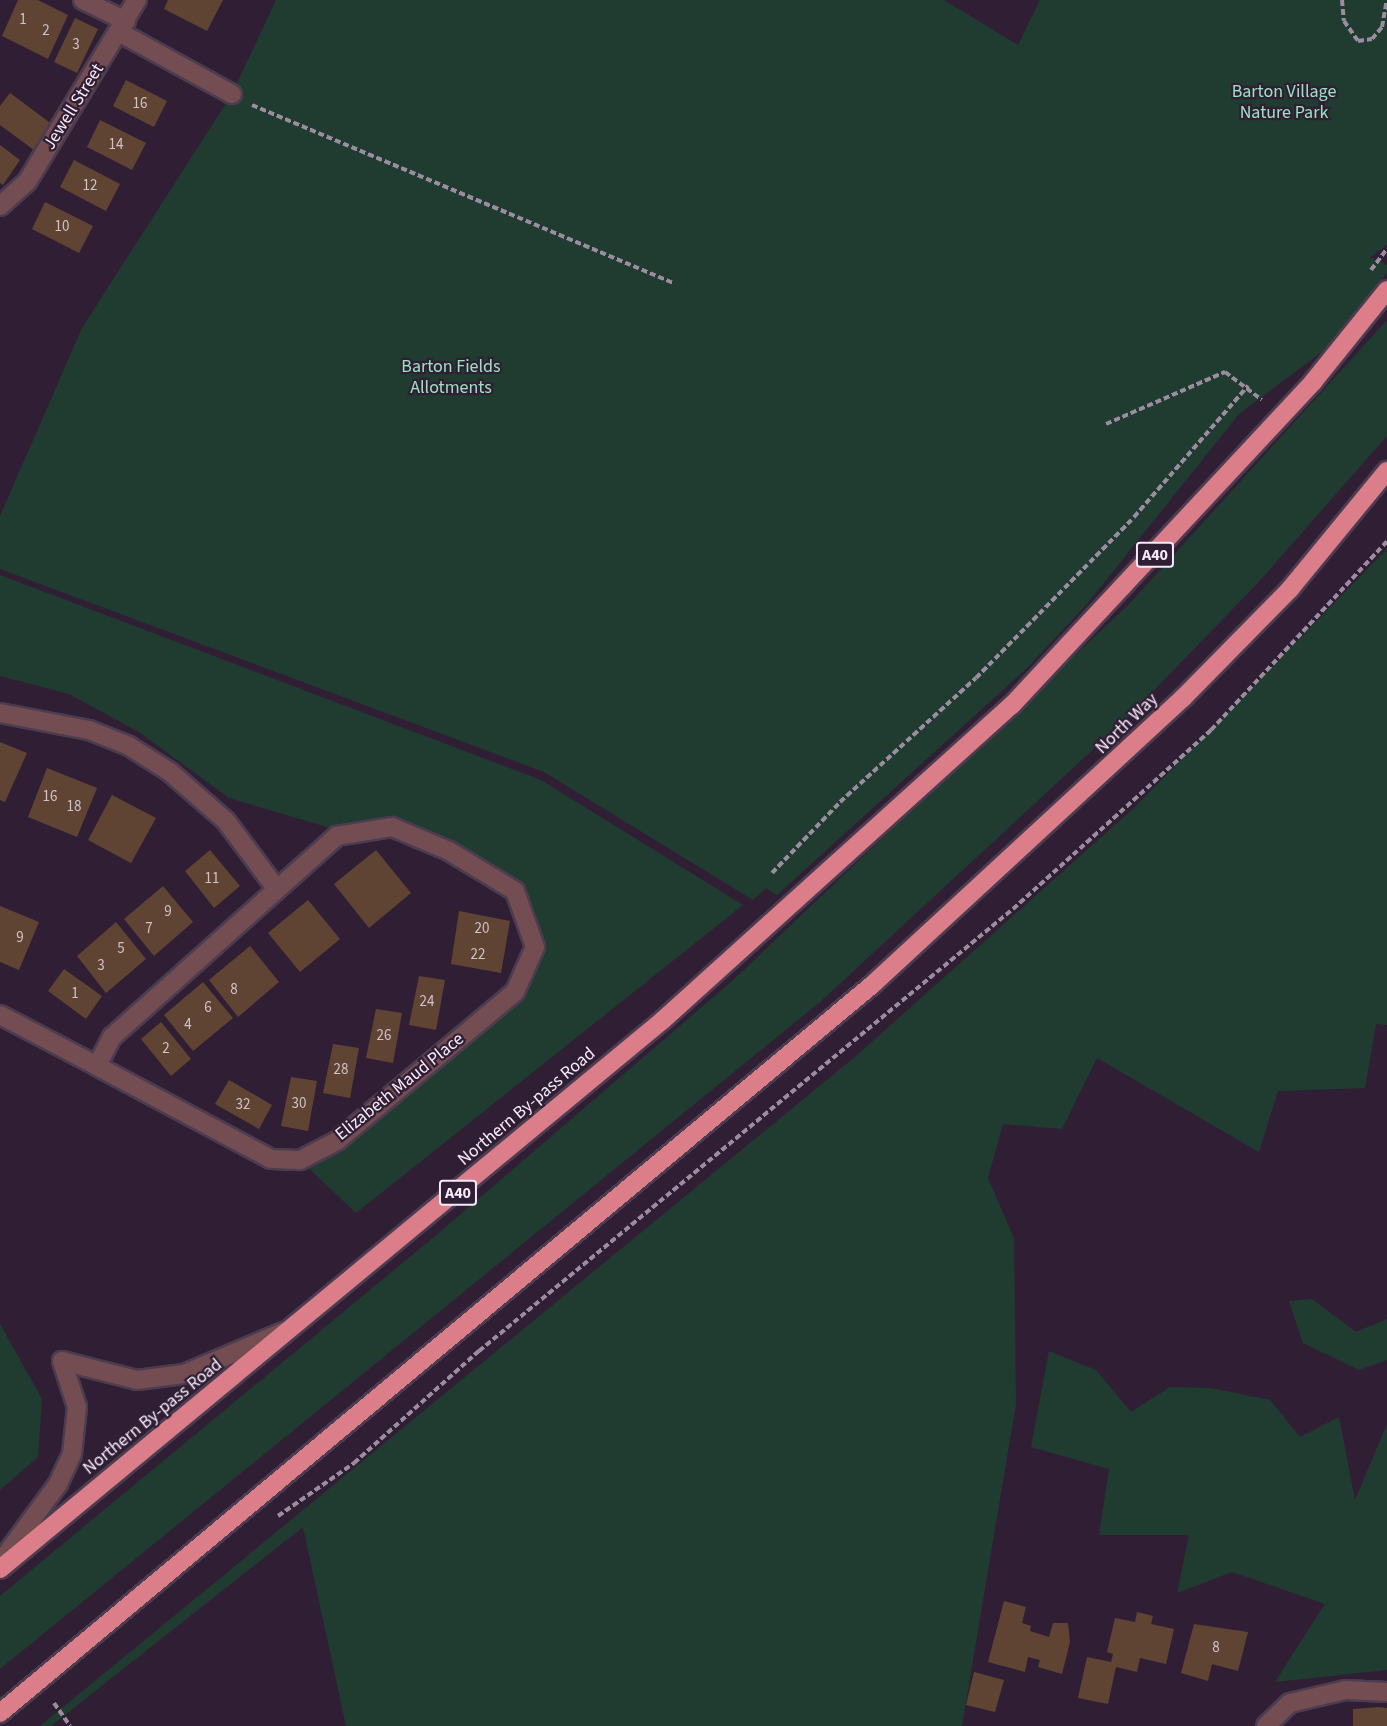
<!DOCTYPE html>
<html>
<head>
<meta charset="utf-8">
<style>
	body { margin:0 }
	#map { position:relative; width:1387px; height:1726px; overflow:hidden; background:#301f34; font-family:"Source Sans 3",sans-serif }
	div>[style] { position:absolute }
	.green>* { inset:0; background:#203c30 }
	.building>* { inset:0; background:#5f4433 }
	.path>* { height:4px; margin-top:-2px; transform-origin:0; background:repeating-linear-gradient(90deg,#9b8d9f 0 6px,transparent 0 9px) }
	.roads { filter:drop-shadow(2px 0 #4c3c50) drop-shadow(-2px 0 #4c3c50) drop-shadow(0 2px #4c3c50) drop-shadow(0 -2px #4c3c50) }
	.minor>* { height:18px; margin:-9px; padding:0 9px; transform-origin:9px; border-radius:9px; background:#734d51 }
	.highway>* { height:18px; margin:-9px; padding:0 9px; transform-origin:9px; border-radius:9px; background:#dc7e8a }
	span { translate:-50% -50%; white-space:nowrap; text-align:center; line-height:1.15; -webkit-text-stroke:4.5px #301f34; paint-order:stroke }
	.number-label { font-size:15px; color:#d1c1c8 }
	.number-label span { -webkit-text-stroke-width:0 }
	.shield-label span { padding:2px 4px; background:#301f34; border:2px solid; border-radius:4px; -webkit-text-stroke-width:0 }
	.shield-label { font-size:16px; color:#f7ebfa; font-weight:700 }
	.park-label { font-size:18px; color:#9ae3c1 }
	.street-label { font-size:18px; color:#f7ebfa }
</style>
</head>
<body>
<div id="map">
	<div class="green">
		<div style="clip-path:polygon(276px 0,944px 0,1018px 45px,1040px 0,1387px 0,1387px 245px,1370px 257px,1387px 265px,1387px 273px,1323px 351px,1239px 414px,1087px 604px,1027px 668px,777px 895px,766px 888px,753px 900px,544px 772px,0 569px,0 516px,82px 328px,232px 94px)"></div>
		<div style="clip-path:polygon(1387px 320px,1387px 436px,1255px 586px,1126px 719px,820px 1002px,0 1669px,0 1596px,434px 1237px,731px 982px,1130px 603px)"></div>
		<div style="clip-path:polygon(1387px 549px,1387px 1025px,1376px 1024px,1365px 1088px,1278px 1091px,1259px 1152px,1097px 1058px,1062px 1129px,1003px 1124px,988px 1178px,1014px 1238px,1016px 1404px,962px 1726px,346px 1726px,303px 1527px,51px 1726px,40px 1726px,856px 1056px,1135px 807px)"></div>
		<div style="clip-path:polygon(0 575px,541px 780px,743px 905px,356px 1213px,300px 1160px,515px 992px,535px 947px,515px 891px,392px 827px,334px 829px,229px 798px,139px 732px,69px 694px,0 676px)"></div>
		<div style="clip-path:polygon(1312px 1299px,1356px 1332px,1387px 1319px,1387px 1360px,1359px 1370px,1303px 1343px,1289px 1301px)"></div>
		<div style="clip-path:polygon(0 1324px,42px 1399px,38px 1457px,0 1490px)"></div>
		<div style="clip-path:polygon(1049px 1351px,1096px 1370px,1131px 1412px,1170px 1387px,1210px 1388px,1270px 1400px,1300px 1437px,1339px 1417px,1355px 1500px,1387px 1424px,1387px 1670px,1275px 1682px,1325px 1604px,1232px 1572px,1177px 1593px,1189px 1535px,1099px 1535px,1109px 1469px,1031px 1447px)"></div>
	</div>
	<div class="building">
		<div style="clip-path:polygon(18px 0,38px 0,68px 15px,48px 59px,2px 36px)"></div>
		<div style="clip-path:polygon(168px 0,223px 0,207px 31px,164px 9px)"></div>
		<div style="clip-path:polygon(75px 18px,98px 29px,77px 73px,54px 62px)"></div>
		<div style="clip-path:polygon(126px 80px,167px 101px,154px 127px,113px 106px)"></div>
		<div style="clip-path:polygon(10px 93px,53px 125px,34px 150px,0 125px,0 106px)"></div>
		<div style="clip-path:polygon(100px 120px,146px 143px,132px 170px,87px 147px)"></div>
		<div style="clip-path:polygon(0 145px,20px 160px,3px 185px,0 183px)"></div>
		<div style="clip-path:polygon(74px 160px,120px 184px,106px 211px,60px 187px)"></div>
		<div style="clip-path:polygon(45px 202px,93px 226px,79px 253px,32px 229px)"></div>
		<div style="clip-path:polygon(0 742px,27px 753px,5px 802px,0 800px)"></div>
		<div style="clip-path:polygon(47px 768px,97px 788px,77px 837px,28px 817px)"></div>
		<div style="clip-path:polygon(112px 795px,156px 818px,131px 863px,88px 840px)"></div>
		<div style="clip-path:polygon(210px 850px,240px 886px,214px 908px,185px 871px)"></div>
		<div style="clip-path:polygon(376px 850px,411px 893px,369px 928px,334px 884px)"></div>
		<div style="clip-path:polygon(163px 886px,193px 922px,154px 956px,124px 919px)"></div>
		<div style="clip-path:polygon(308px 900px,340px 939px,300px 972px,268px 933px)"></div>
		<div style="clip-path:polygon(0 906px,39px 922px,19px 970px,0 962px)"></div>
		<div style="clip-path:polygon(459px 911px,510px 921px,501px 973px,451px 964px)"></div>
		<div style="clip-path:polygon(116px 922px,146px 959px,106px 993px,77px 956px)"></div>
		<div style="clip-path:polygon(250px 946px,279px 982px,238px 1017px,209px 980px)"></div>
		<div style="clip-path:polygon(64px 969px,102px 996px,86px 1019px,48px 991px)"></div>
		<div style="clip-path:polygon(419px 976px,445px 980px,436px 1030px,409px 1025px)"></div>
		<div style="clip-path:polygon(203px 982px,233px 1018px,193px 1051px,164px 1015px)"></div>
		<div style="clip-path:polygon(376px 1009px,402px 1013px,393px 1063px,366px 1058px)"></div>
		<div style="clip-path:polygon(161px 1022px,191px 1059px,171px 1076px,141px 1039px)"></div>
		<div style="clip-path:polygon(333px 1044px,359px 1048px,350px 1098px,323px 1093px)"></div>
		<div style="clip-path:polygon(291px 1077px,317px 1081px,308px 1131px,281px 1126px)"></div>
		<div style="clip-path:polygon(229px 1080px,272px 1105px,259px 1129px,215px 1104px)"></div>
		<div style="clip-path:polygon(1004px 1601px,1026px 1607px,1022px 1623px,1031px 1626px,1030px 1631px,1049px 1637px,1053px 1623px,1068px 1623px,1070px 1642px,1062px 1674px,1038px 1667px,1040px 1660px,1028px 1657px,1025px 1672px,988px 1662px)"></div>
		<div style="clip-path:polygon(1137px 1612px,1153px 1616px,1151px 1624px,1174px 1629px,1166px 1664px,1140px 1658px,1137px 1672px,1116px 1667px,1108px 1704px,1078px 1698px,1087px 1657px,1111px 1662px,1113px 1654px,1107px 1652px,1115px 1618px,1135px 1622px)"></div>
		<div style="clip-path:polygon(1194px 1624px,1248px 1632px,1238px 1671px,1212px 1664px,1208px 1681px,1181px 1673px)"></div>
		<div style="clip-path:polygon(974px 1672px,1004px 1680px,995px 1712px,966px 1705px)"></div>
		<div style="clip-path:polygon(1378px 1707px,1387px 1708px,1387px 1726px,1353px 1726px,1353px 1709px)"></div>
	</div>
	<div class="path">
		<div style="left:1342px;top:0;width:21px;rotate:85deg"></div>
		<div style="left:1344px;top:21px;width:24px;rotate:55deg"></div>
		<div style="left:1358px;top:41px;width:14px;rotate:-8deg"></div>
		<div style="left:1372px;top:39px;width:16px;rotate:-50deg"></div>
		<div style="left:1382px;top:27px;width:27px;rotate:-80deg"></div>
		<div style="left:252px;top:105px;width:458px;rotate:22.9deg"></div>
		<div style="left:1371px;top:270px;width:26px;rotate:-53deg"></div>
		<div style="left:1106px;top:424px;width:130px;rotate:-23.6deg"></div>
		<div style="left:1225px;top:372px;width:46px;rotate:37.1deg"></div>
		<div style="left:772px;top:873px;width:98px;rotate:-46.2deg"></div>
		<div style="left:840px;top:802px;width:184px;rotate:-42.4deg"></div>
		<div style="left:976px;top:678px;width:226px;rotate:-45.5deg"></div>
		<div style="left:1134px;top:517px;width:174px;rotate:-49deg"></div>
		<div style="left:278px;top:1516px;width:93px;rotate:-34.9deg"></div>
		<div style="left:354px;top:1463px;width:168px;rotate:-41.9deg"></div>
		<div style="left:479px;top:1351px;width:693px;rotate:-39.62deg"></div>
		<div style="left:1013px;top:909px;width:267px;rotate:-42.1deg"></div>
		<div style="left:1211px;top:730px;width:258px;rotate:-47deg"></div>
		<div style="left:54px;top:1703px;width:28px;rotate:55deg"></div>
	</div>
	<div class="roads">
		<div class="minor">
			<div style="left:83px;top:0;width:48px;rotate:26deg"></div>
			<div style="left:119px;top:32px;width:129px;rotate:28.8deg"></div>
			<div style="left:0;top:206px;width:36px;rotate:-42deg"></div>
			<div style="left:27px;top:182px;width:213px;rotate:-58.9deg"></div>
			<div style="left:0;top:713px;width:91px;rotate:10.8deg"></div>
			<div style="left:89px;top:730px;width:43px;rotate:21.8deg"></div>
			<div style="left:129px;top:746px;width:49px;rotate:32.4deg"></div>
			<div style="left:170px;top:772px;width:74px;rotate:41.2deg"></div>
			<div style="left:226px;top:821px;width:84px;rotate:53.3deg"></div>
			<div style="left:392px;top:827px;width:62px;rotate:22.8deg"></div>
			<div style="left:449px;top:851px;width:77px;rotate:31.2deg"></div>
			<div style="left:515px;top:891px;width:59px;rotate:70.3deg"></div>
			<div style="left:535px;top:947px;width:49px;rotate:114deg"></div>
			<div style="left:515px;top:992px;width:232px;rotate:140.1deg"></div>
			<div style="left:337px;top:1141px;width:42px;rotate:152.8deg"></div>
			<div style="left:300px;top:1160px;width:29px;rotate:-178deg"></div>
			<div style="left:271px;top:1159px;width:197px;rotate:-151.9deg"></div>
			<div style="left:97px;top:1066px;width:33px;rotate:-63deg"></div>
			<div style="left:112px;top:1037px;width:302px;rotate:-41.8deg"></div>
			<div style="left:337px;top:836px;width:56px;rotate:-9.3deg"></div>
			<div style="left:0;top:1015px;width:110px;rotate:27.7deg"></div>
			<div style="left:62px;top:1361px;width:77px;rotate:14.2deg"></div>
			<div style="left:137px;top:1380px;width:47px;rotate:-7.3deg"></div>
			<div style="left:184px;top:1374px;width:108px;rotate:-23deg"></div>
			<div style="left:0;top:1563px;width:98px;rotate:-53.7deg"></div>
			<div style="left:58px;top:1484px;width:33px;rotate:-65deg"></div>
			<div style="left:72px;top:1454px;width:47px;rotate:-83.9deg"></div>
			<div style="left:77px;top:1407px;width:48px;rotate:-108.1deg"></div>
			<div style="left:1266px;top:1726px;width:33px;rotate:-44deg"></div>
			<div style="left:1290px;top:1703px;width:57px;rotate:-13.1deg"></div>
			<div style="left:1346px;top:1690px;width:41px;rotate:2.8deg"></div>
		</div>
		<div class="highway">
			<div style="left:0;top:1569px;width:861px;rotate:-39.63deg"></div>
			<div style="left:663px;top:1020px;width:470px;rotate:-42.1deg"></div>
			<div style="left:1012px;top:705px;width:442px;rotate:-47deg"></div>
			<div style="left:1313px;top:382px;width:118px;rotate:-51.2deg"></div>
			<div style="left:0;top:1713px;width:1137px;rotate:-39.86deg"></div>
			<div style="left:873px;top:984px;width:422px;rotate:-42.7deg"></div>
			<div style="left:1183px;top:698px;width:153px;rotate:-45.5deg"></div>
			<div style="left:1290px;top:589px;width:153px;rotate:-50.6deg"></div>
		</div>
	</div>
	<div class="number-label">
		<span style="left:23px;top:20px">1</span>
		<span style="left:46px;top:31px">2</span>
		<span style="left:76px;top:45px">3</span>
		<span style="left:140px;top:104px">16</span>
		<span style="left:116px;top:145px">14</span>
		<span style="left:90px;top:186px">12</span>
		<span style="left:62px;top:227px">10</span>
		<span style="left:50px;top:797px">16</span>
		<span style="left:74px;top:807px">18</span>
		<span style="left:212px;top:879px">11</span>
		<span style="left:168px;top:912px">9</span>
		<span style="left:149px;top:929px">7</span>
		<span style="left:482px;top:929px">20</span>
		<span style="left:20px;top:938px">9</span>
		<span style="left:121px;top:949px">5</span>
		<span style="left:478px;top:955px">22</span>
		<span style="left:101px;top:966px">3</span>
		<span style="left:234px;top:990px">8</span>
		<span style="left:75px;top:994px">1</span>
		<span style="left:427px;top:1002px">24</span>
		<span style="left:208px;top:1008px">6</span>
		<span style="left:188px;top:1025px">4</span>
		<span style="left:384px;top:1036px">26</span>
		<span style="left:166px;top:1049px">2</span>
		<span style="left:341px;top:1070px">28</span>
		<span style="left:299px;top:1104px">30</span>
		<span style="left:243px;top:1105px">32</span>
		<span style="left:1216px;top:1648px">8</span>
	</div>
	<div class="shield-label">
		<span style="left:1155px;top:555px">A40</span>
		<span style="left:458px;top:1193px">A40</span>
	</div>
	<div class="park-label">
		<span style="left:1284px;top:103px">Barton Village<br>Nature Park</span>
		<span style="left:451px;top:378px">Barton Fields<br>Allotments</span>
	</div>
	<div class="street-label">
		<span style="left:74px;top:107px;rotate:-58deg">Jewell Street</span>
		<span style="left:1127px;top:724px;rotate:-44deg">North Way</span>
		<span style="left:400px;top:1087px;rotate:-39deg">Elizabeth Maud Place</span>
		<span style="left:527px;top:1107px;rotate:-40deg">Northern By-pass Road</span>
		<span style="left:153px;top:1417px;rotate:-39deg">Northern By-pass Road</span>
	</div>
</div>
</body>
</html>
